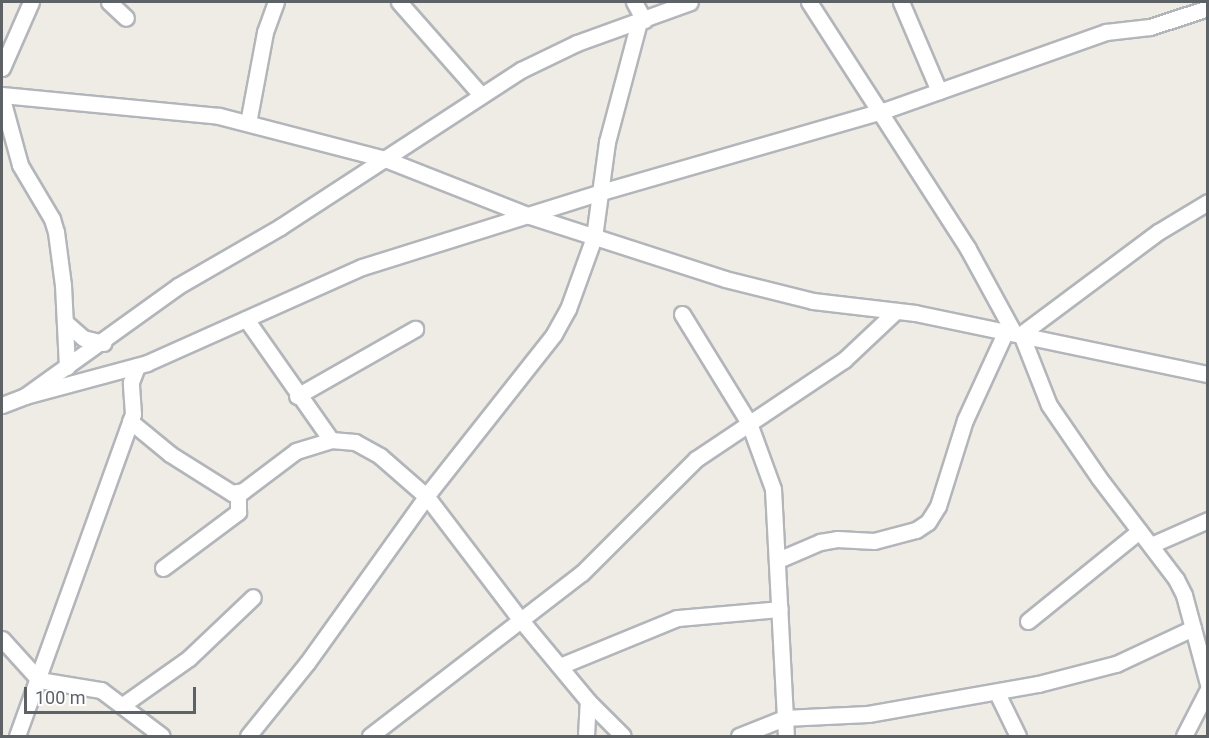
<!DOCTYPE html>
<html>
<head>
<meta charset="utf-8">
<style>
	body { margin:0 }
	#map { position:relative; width:1209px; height:738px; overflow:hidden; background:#efece5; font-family:Roboto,sans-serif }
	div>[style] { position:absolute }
	.roads { filter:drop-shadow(2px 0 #b2b6ba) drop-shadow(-2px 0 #b2b6ba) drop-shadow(0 2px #b2b6ba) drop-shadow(0 -2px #b2b6ba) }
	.minor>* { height:15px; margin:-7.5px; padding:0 7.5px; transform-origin:7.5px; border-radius:7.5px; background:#fff }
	span { translate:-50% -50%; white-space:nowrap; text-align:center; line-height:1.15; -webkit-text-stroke:4.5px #fff; paint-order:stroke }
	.frame { position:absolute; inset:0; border:3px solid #5d6266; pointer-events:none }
	.scale { position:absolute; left:24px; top:687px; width:172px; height:27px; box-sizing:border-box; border:3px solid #5d6266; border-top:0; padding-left:8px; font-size:18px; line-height:21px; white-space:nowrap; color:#5d6266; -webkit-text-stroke:4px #fff; paint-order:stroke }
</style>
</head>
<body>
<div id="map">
	<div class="roads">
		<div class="minor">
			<div style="left:109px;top:2px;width:23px;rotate:43deg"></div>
			<div style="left:399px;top:2px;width:123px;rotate:48.6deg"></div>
			<div style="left:634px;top:2px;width:21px;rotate:61deg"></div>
			<div style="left:809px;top:2px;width:294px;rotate:57.2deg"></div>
			<div style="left:968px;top:249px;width:96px;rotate:61.3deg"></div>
			<div style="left:901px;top:2px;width:97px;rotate:66.9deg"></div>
			<div style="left:2px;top:68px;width:72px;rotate:-66.3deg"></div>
			<div style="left:2px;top:95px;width:218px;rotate:5.5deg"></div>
			<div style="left:219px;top:116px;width:171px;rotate:14.5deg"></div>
			<div style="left:385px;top:159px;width:153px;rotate:21.5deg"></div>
			<div style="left:527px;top:215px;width:208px;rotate:17.9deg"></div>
			<div style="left:725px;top:279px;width:91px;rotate:14deg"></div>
			<div style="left:813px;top:301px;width:103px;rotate:6.7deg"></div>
			<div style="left:915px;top:313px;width:299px;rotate:11.8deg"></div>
			<div style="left:2px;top:99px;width:68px;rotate:74.7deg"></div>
			<div style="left:20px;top:165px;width:63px;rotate:59.3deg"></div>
			<div style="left:52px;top:219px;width:14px;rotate:73deg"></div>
			<div style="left:56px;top:232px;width:53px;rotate:82.5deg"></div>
			<div style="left:63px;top:285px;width:82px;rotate:87.2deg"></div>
			<div style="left:248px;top:123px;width:93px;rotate:-79.4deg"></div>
			<div style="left:265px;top:32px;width:32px;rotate:-70deg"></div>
			<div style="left:1208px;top:202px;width:58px;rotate:149deg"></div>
			<div style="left:1158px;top:232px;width:171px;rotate:143.3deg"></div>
			<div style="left:1021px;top:334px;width:76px;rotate:68.5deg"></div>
			<div style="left:1049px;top:405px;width:88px;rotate:55.6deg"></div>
			<div style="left:1099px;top:478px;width:127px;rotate:52.7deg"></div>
			<div style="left:1176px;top:579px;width:18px;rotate:63deg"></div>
			<div style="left:1184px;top:595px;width:92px;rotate:74.9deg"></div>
			<div style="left:682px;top:314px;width:128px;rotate:58.4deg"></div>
			<div style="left:749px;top:423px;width:70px;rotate:70deg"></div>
			<div style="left:773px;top:489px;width:247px;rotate:87deg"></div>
			<div style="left:246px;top:319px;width:148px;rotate:54.9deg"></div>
			<div style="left:66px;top:323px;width:23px;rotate:41deg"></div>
			<div style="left:83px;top:338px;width:21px;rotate:14deg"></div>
			<div style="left:25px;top:396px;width:126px;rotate:-15.1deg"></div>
			<div style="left:147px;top:363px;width:235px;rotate:-24.1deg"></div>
			<div style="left:362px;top:267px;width:247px;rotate:-17.4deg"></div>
			<div style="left:598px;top:193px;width:297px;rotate:-16.1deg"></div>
			<div style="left:883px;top:111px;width:237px;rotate:-19.5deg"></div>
			<div style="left:1106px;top:32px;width:44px;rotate:-6.5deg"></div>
			<div style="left:1150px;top:27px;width:61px;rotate:-18.1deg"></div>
			<div style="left:297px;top:396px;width:136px;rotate:-29.6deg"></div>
			<div style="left:2px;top:405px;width:25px;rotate:-21deg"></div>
			<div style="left:25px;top:396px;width:188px;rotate:-35.7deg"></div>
			<div style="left:178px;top:286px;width:118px;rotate:-30deg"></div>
			<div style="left:280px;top:227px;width:288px;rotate:-33.1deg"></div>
			<div style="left:521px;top:70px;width:62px;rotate:-25.7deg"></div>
			<div style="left:577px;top:43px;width:120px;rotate:-19.9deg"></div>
			<div style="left:130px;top:421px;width:52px;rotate:39.5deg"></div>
			<div style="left:170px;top:454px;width:73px;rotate:32.2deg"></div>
			<div style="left:232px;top:493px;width:11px;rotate:-10deg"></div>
			<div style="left:243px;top:491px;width:66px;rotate:-37deg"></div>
			<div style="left:296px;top:451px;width:37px;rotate:-17deg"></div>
			<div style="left:331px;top:440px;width:24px;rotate:5deg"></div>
			<div style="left:355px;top:442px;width:29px;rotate:29deg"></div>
			<div style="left:380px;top:456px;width:62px;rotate:41.1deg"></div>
			<div style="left:427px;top:497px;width:153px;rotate:52.7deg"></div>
			<div style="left:520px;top:619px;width:107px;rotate:50.3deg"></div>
			<div style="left:588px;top:701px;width:49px;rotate:45deg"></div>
			<div style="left:1151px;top:545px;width:62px;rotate:-23.7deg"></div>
			<div style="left:778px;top:560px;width:46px;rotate:-23.2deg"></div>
			<div style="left:820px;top:542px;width:17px;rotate:-10deg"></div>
			<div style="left:837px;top:539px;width:37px;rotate:3deg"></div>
			<div style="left:874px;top:541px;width:43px;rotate:-14.7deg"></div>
			<div style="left:916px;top:530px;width:14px;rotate:-34deg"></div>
			<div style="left:928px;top:522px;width:19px;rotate:-58deg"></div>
			<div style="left:938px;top:506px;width:90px;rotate:-72.6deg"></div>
			<div style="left:965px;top:420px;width:98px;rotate:-65.3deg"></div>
			<div style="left:163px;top:568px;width:94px;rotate:-36.7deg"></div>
			<div style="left:238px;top:512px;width:20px;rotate:-90deg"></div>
			<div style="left:1028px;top:621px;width:143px;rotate:-39deg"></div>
			<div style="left:2px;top:639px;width:55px;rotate:47.9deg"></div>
			<div style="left:39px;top:680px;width:63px;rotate:9.2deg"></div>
			<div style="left:101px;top:690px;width:76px;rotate:37deg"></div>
			<div style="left:560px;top:666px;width:126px;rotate:-22.3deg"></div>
			<div style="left:677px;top:618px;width:103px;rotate:-5deg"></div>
			<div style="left:997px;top:693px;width:48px;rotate:64deg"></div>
			<div style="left:124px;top:704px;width:80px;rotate:-35.3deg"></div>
			<div style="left:189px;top:658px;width:88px;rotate:-43.6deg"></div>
			<div style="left:17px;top:736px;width:342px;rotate:-70.2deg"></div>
			<div style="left:133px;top:414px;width:32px;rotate:-94deg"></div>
			<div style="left:131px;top:382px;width:17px;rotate:-69deg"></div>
			<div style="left:248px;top:736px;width:94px;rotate:-51.1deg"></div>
			<div style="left:307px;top:663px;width:213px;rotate:-54.4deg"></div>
			<div style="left:431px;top:490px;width:199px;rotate:-51.7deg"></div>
			<div style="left:554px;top:334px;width:29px;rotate:-61deg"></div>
			<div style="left:568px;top:309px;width:77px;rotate:-70.1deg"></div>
			<div style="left:594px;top:237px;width:96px;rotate:-82.2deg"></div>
			<div style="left:607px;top:142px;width:124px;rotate:-75.1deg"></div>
			<div style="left:370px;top:736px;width:267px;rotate:-37.6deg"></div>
			<div style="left:582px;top:573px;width:161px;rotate:-45deg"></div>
			<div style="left:696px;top:459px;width:178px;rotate:-33.8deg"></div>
			<div style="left:844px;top:360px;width:71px;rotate:-43.3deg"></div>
			<div style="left:586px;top:736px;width:35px;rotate:-87deg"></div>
			<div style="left:739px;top:736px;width:48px;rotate:-21.8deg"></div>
			<div style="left:784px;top:718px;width:84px;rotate:-2.7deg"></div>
			<div style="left:868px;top:714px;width:173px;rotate:-10deg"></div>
			<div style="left:1038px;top:684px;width:81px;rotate:-14.4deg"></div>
			<div style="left:1116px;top:664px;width:85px;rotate:-25.1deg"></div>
			<div style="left:1184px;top:736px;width:53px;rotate:-62.9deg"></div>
		</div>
	</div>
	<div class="frame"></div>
	<div class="scale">100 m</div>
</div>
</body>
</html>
